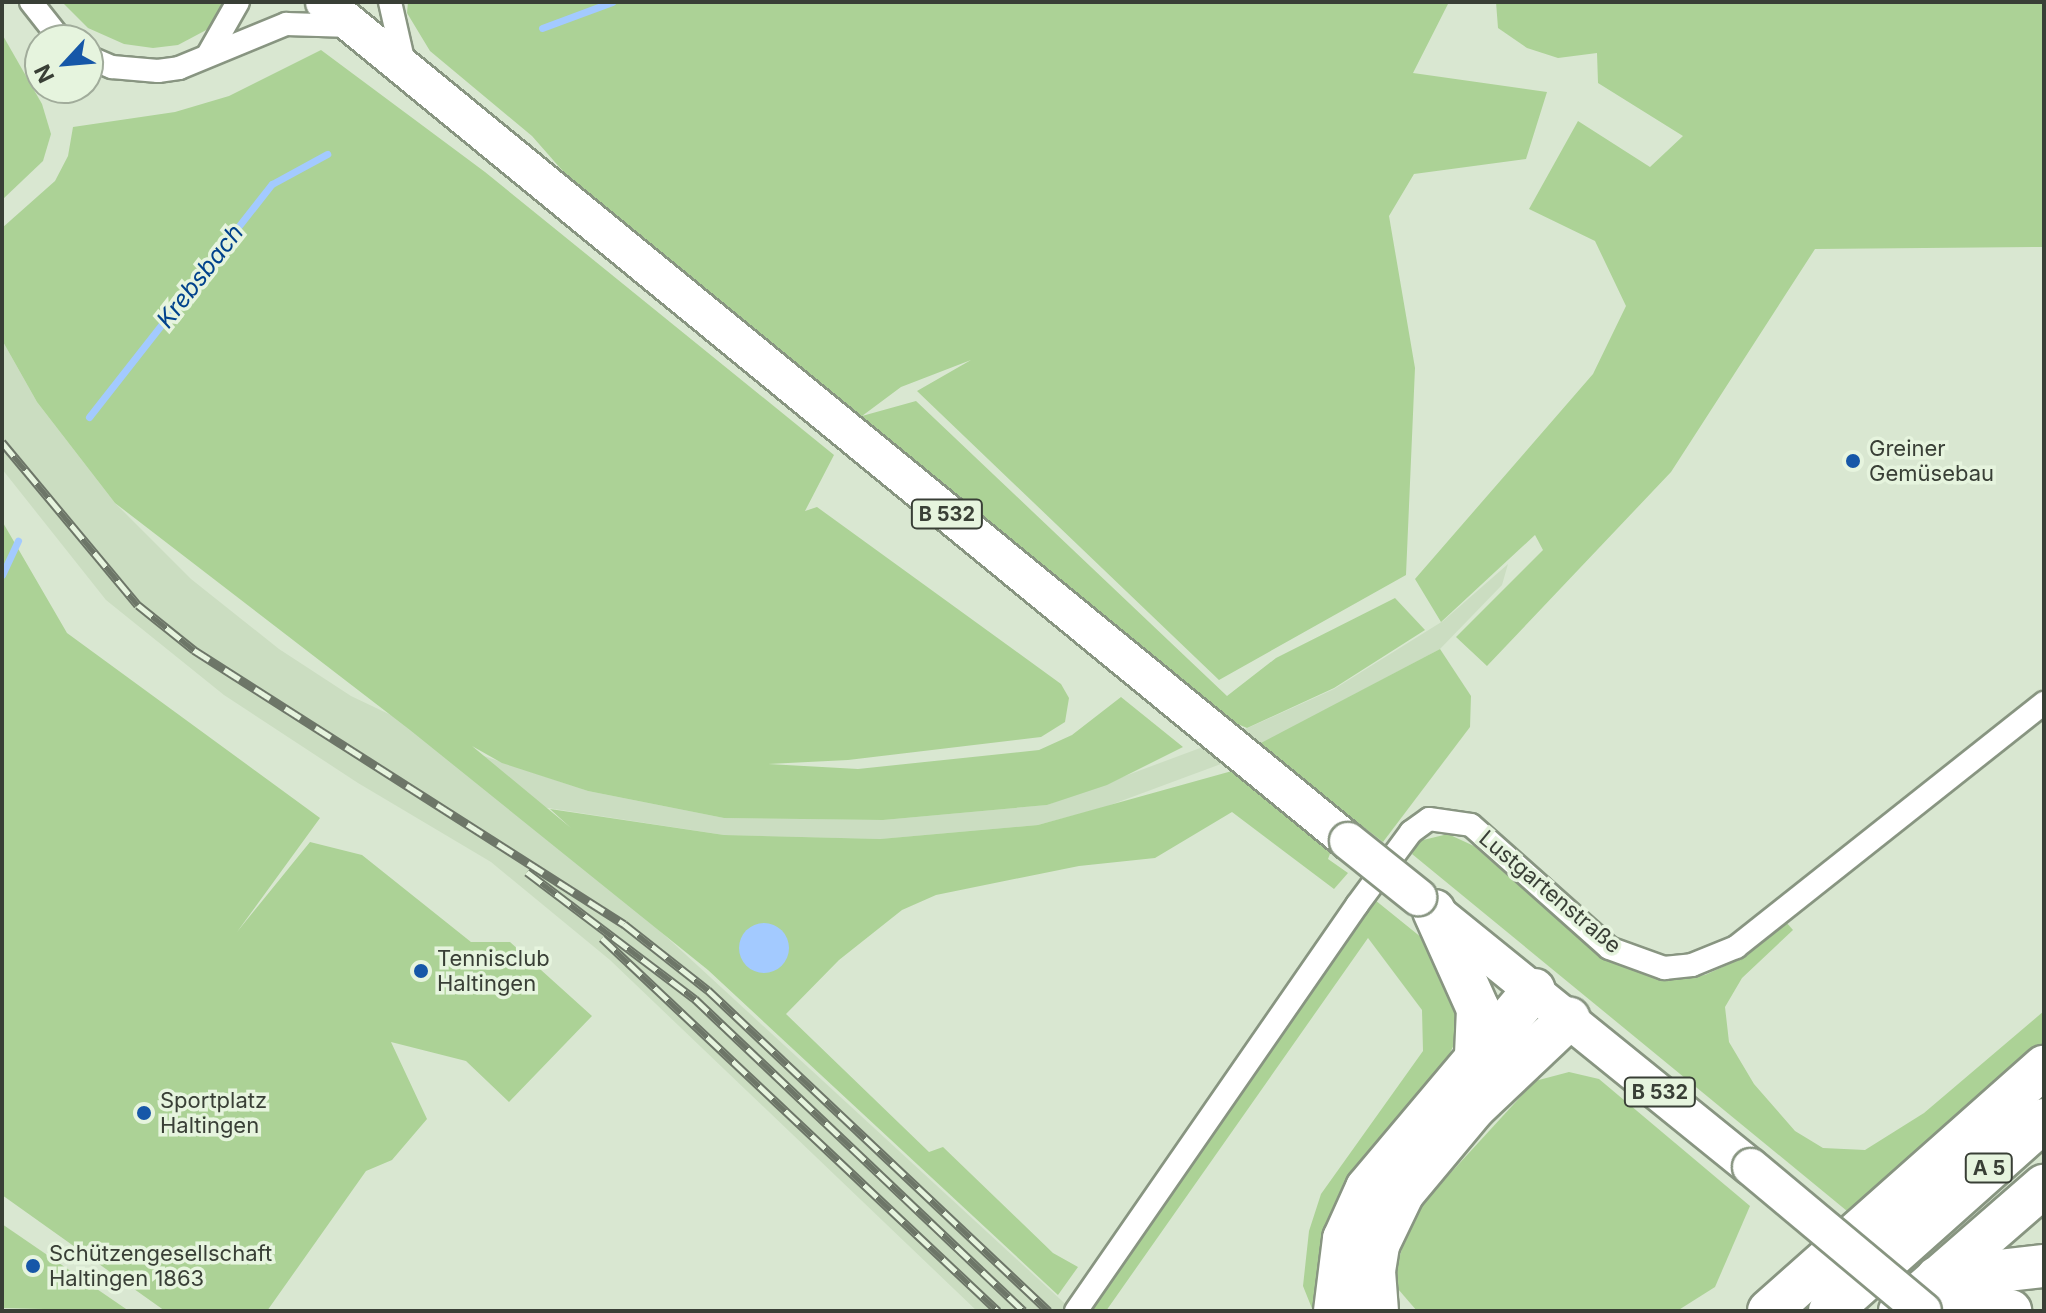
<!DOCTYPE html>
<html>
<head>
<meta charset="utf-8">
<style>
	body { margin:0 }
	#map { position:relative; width:2046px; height:1313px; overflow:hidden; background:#d9e7d1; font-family:Inter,sans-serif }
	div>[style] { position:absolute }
	.built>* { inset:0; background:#cbddc1 }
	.green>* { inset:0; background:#acd296 }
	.water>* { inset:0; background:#a3caff }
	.round { border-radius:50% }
	.stream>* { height:7px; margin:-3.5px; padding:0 3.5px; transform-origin:3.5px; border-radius:3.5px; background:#a3caff }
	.roads { filter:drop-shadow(2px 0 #889581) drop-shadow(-2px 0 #889581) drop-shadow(0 2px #889581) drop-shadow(0 -2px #889581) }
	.street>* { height:22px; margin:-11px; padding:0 11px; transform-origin:11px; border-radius:11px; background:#fff }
	.primary>* { height:36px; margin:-18px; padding:0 18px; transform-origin:18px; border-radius:18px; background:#fff }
	.highway>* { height:42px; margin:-21px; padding:0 21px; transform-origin:21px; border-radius:21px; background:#fff }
	.rail>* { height:9px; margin-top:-4.5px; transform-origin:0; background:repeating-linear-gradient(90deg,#e6f4de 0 18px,#6d7668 0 36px); box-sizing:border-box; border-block:2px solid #6d7668 }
	.bridges { filter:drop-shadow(2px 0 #889581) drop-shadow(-2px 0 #889581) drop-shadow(0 2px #889581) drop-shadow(0 -2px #889581) }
	.primary-bridge>* { height:36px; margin:-18px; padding:0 18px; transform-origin:18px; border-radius:18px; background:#fff }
	.dots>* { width:22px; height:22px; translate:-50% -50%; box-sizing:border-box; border:4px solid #e6f4de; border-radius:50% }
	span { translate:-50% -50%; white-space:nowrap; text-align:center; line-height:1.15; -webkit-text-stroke:7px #e6f4de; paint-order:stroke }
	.shield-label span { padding:2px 6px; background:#e6f4de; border:2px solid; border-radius:6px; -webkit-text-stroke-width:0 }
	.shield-label { font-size:20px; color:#393f36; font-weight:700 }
	.poi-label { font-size:22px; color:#393f36 }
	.left { translate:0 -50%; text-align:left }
	.street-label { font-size:22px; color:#393f36 }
	.water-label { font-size:24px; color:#00428c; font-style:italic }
	.frame { position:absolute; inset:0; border:4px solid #393f36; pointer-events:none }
	.north { position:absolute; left:24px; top:24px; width:80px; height:80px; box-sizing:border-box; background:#e6f4de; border:2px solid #a1ac9b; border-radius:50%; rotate:244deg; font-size:22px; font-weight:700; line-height:32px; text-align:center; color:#393f36 }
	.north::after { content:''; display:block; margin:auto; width:28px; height:36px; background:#1657a8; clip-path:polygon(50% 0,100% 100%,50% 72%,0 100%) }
</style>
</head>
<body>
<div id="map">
	<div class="built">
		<div style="clip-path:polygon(2px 340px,37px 402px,115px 503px,191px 579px,279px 649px,351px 696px,460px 748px,588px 791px,724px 818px,883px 820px,1047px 805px,1219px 741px,1334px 689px,1443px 621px,1508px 564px,1502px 585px,1440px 649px,1229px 761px,1105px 807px,1038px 825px,880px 839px,724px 835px,522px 804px,1073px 1311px,977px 1311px,610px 960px,491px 862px,358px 783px,224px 695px,106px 600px,2px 469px)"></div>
	</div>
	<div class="green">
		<div style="clip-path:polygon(62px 2px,223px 2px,210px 28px,178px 45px,153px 48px,124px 44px,88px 28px)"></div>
		<div style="clip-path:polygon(408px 2px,1449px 2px,1413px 73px,1547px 92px,1526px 159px,1414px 174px,1389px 216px,1415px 368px,1406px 575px,1219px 680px,917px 391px,971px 360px,901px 387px,862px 416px,916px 401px,1227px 696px,1276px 658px,1395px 598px,1425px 630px,1334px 688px,1247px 728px,1235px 723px,576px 186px,532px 136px,430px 51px,407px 13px)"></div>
		<div style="clip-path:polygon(1496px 2px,2044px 2px,2044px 247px,1815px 249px,1671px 472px,1487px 666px,1456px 637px,1543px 550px,1535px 535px,1441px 622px,1415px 579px,1593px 374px,1626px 306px,1595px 241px,1529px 209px,1578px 121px,1650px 167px,1683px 136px,1598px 83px,1597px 53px,1558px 58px,1527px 48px,1498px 28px)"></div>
		<div style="clip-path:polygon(2px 34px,42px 104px,51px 134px,43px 161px,2px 200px)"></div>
		<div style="clip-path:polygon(321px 50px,485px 172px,834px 455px,805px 511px,817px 507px,1061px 684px,1069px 698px,1065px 722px,1041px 737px,848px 760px,768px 764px,858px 769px,1039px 750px,1072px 735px,1121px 697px,1183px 747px,1107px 785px,1047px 805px,883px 820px,724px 818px,588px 791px,502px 763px,472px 746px,571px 828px,550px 809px,724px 835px,880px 839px,1038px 825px,1232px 771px,1331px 851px,1328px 859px,1348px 873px,1334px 889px,1232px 812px,1155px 858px,1079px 866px,936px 895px,902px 910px,839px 960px,786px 1014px,929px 1152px,943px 1147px,1053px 1253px,1078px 1267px,1058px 1295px,708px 970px,410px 730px,115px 503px,37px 402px,2px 340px,2px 228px,55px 181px,68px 156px,73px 127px,175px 112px,229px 96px)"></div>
		<div style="clip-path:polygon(2px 521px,67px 633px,320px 818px,237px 932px,310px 842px,362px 855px,471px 942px,510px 942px,592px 1016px,509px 1102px,466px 1061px,391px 1042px,427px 1119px,392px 1160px,366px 1171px,267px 1311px,165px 1311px,2px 1195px)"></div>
		<div style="clip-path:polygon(1440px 649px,1471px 696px,1470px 727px,1383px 842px,1257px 745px)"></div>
		<div style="clip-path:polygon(1448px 834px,1474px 846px,1586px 945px,1633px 969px,1676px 978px,1705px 975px,1740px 959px,1786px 922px,1793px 930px,1742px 978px,1725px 1007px,1729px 1042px,1754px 1084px,1795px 1131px,1823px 1148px,1865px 1150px,1924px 1113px,2044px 1011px,2044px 1042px,1847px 1211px,1412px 854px,1419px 841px)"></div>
		<div style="clip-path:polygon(1375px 900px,1427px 942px,1458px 1008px,1457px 1038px,1445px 1064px,1343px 1189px,1325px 1228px,1313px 1311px,1303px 1286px,1309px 1231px,1321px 1194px,1423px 1051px,1422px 1010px,1368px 938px,1106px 1311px,1092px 1311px)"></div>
		<div style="clip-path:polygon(1569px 1072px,1599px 1079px,1750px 1206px,1715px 1287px,1677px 1311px,1417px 1311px,1392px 1282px,1412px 1215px,1535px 1081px)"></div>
		<div style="clip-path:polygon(2px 1224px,129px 1311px,2px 1308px)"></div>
	</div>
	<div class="water">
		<div class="round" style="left:739px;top:923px;width:50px;height:50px"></div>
	</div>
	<div class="stream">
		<div style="left:542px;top:28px;width:75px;rotate:-20.4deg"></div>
		<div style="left:89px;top:417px;width:296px;rotate:-51.9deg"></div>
		<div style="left:272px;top:184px;width:63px;rotate:-28.6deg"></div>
		<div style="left:2px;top:575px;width:38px;rotate:-65deg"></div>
	</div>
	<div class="roads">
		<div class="street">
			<div style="left:31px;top:2px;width:48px;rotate:51.7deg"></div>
			<div style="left:390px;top:2px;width:68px;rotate:77.2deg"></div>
			<div style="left:209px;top:53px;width:59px;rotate:-60.4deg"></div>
			<div style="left:88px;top:57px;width:26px;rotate:23deg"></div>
			<div style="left:112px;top:67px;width:46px;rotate:5deg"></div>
			<div style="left:158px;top:71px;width:21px;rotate:-8deg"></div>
			<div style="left:179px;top:68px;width:116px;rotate:-22.4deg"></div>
			<div style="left:286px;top:24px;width:65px;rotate:1.8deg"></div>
			<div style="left:1076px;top:1311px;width:494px;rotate:-55.3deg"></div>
			<div style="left:1357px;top:905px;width:91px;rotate:-53.5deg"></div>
			<div style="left:1411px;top:832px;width:22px;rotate:-36deg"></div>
			<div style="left:1429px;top:819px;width:42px;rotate:8.1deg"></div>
			<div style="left:1471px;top:825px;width:185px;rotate:41.7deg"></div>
			<div style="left:1609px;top:948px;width:59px;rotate:20deg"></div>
			<div style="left:1664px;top:968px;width:28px;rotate:-6deg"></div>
			<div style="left:1692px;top:965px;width:48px;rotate:-22.2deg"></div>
			<div style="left:1736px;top:947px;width:393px;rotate:-38.4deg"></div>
		</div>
		<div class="primary">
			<div style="left:324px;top:2px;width:1324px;rotate:39.33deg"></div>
			<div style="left:1432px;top:909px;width:410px;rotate:39deg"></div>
		</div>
		<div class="highway">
			<div style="left:1434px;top:911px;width:107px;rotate:65.8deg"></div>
			<div style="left:1478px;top:1009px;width:45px;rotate:92.5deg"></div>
			<div style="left:1937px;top:1278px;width:108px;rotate:-6.4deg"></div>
			<div style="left:1335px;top:1311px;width:73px;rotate:-82.9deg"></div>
			<div style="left:1344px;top:1239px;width:56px;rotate:-65.7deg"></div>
			<div style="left:1367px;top:1188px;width:259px;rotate:-49.9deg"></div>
			<div style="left:1377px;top:1311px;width:40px;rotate:-94.3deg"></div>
			<div style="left:1374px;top:1271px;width:26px;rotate:-81deg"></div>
			<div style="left:1378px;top:1245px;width:58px;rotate:-64.3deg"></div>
			<div style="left:1403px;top:1193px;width:112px;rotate:-50.1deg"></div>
			<div style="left:1475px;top:1107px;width:129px;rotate:-43.4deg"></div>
			<div style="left:1769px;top:1311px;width:368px;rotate:-41.6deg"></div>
			<div style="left:1830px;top:1311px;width:287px;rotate:-41.7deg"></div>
			<div style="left:1900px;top:1311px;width:191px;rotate:-41deg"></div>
			<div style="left:1934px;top:1311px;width:51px;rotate:-6.7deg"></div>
			<div style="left:1985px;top:1305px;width:26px;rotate:13deg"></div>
		</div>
	</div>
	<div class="rail">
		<div style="left:2px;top:442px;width:212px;rotate:50.2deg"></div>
		<div style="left:138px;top:605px;width:72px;rotate:38.8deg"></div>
		<div style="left:194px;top:650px;width:510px;rotate:32.51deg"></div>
		<div style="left:624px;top:924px;width:107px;rotate:38.2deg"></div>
		<div style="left:708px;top:990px;width:468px;rotate:43.3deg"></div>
		<div style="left:527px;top:872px;width:211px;rotate:37.1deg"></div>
		<div style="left:695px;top:999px;width:453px;rotate:43.5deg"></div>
		<div style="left:602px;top:938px;width:544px;rotate:43.29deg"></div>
	</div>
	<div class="bridges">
		<div class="primary-bridge">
			<div style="left:1348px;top:841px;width:90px;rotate:38.7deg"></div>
			<div style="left:1751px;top:1167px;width:224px;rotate:39.9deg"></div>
		</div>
	</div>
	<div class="dots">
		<div style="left:1853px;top:461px;background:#1657a8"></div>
		<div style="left:421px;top:971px;background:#1657a8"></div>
		<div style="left:144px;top:1113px;background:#1657a8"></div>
		<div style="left:33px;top:1266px;background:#1657a8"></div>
	</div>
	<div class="shield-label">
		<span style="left:947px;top:514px">B 532</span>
		<span style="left:1660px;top:1092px">B 532</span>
		<span style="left:1989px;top:1168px">A 5</span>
	</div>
	<div class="poi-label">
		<span class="left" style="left:1869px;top:461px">Greiner<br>Gemüsebau</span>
		<span class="left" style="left:437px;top:971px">Tennisclub<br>Haltingen</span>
		<span class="left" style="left:160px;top:1113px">Sportplatz<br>Haltingen</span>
		<span class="left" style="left:49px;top:1266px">Schützengesellschaft<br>Haltingen 1863</span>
	</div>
	<div class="street-label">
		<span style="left:1550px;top:892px;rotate:40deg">Lustgartenstraße</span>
	</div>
	<div class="water-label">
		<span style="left:200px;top:276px;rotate:-52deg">Krebsbach</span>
	</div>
	<div class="frame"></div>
	<div class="north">N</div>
</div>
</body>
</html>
